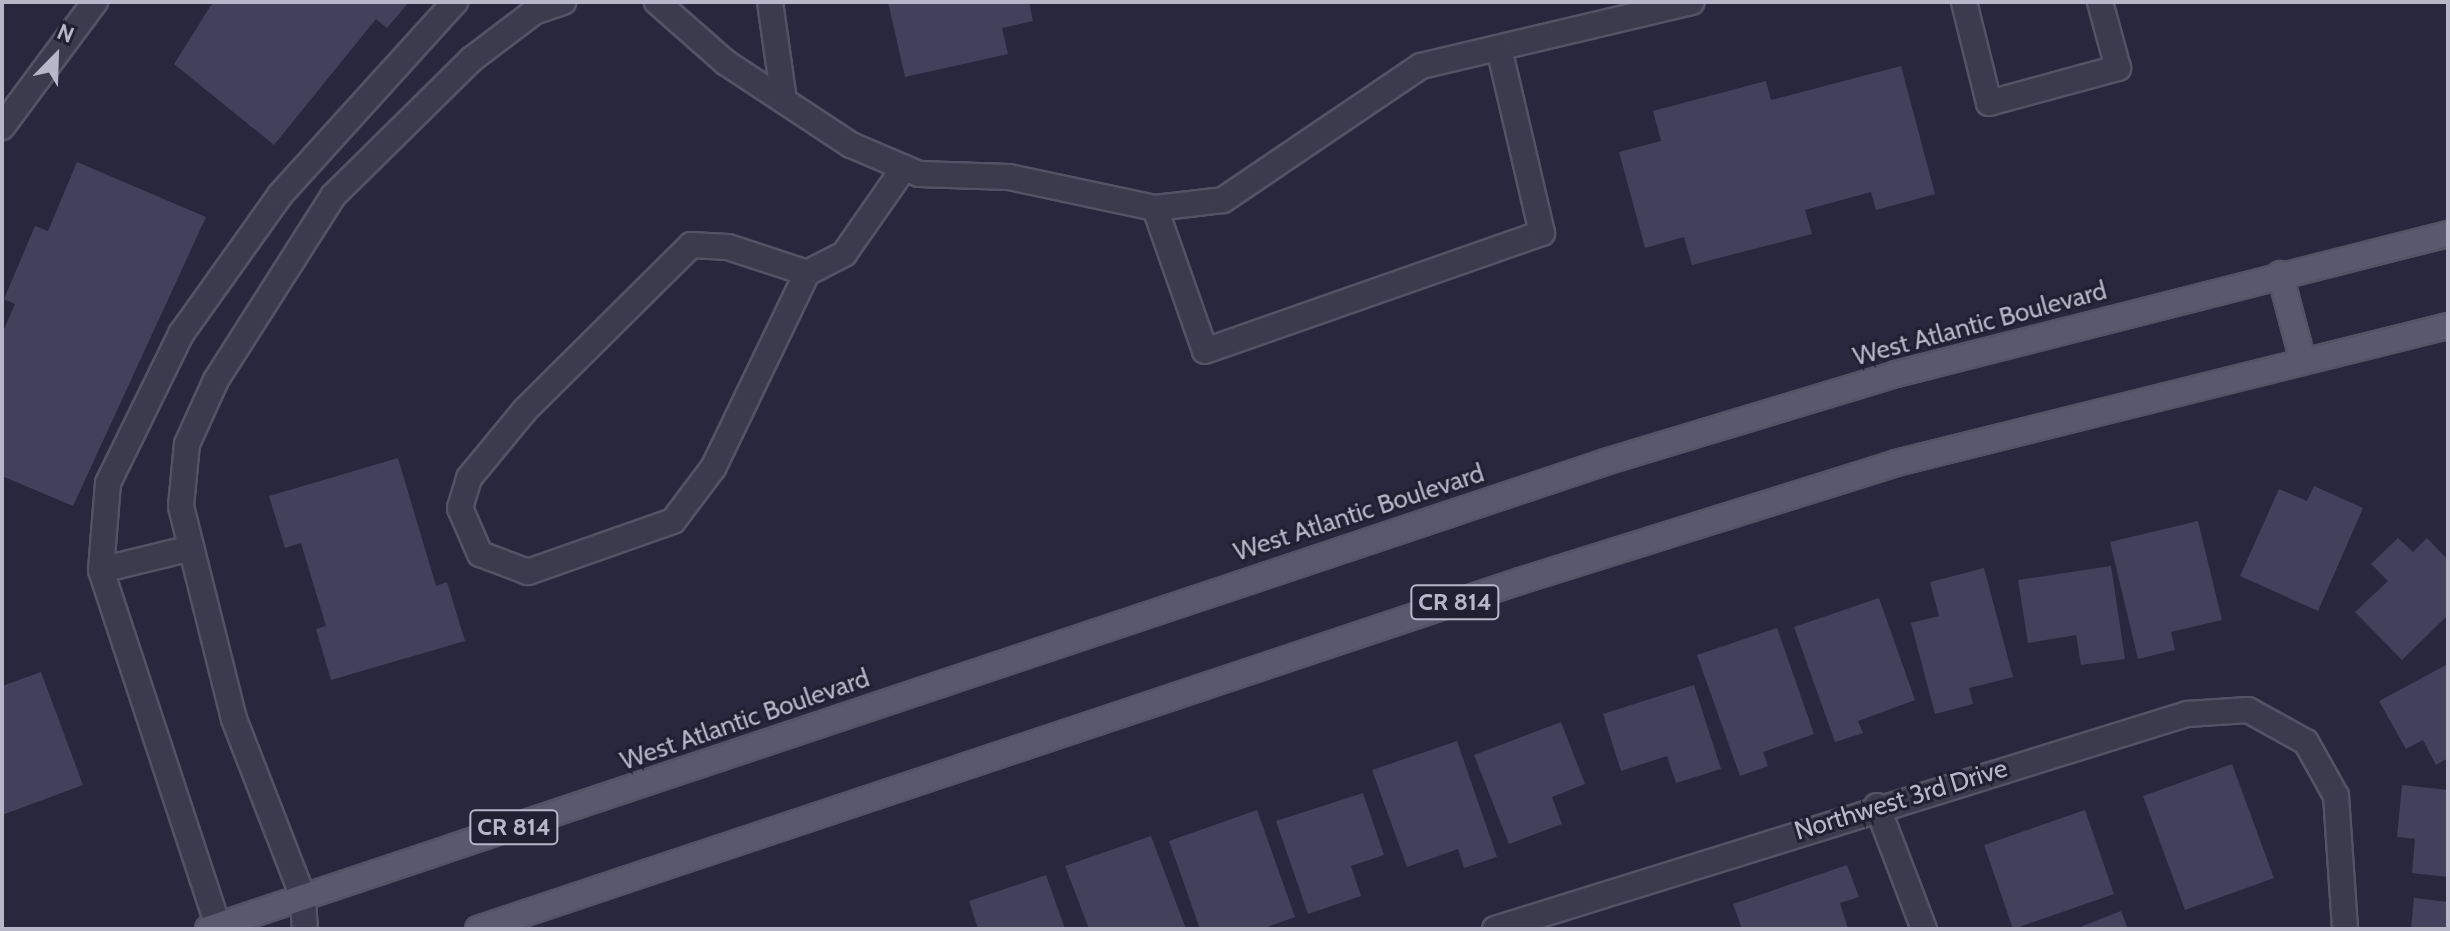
<!DOCTYPE html>
<html>
<head>
<meta charset="utf-8">
<style>
	body { margin:0 }
	#map { position:relative; width:2450px; height:931px; overflow:hidden; background:#27273e; font-family:Cabin,sans-serif }
	div>[style] { position:absolute }
	.building>* { inset:0; background:#42415c }
	.roads { filter:drop-shadow(2px 0 #535366) drop-shadow(-2px 0 #535366) drop-shadow(0 2px #535366) drop-shadow(0 -2px #535366) }
	.minor>* { height:24px; margin:-12px; padding:0 12px; transform-origin:12px; border-radius:12px; background:#3b3b4e }
	.major>* { height:24px; margin:-12px; padding:0 12px; transform-origin:12px; border-radius:12px; background:#59596e }
	span { translate:-50% -50%; white-space:nowrap; text-align:center; line-height:1.15; -webkit-text-stroke:6px #202033; paint-order:stroke }
	.shield-label span { padding:2px 6px; background:#202033; border:2px solid; border-radius:6px; -webkit-text-stroke-width:0 }
	.shield-label { font-size:24px; color:#b8b7c9; font-weight:700 }
	.street-label { font-size:26px; color:#b8b7c9 }
	.frame { position:absolute; inset:0; border:4px solid #b8b7c9; pointer-events:none }
	.north { position:absolute; left:16px; top:16px; width:80px; height:80px; -webkit-text-stroke:6px #202033; paint-order:stroke; rotate:23deg; font-size:22px; font-weight:700; line-height:32px; text-align:center; color:#b8b7c9 }
	.north::after { content:''; display:block; margin:auto; width:28px; height:36px; background:#b8b7c9; clip-path:polygon(50% 0,100% 100%,50% 72%,0 100%) }
</style>
</head>
<body>
<div id="map">
	<div class="building">
		<div style="clip-path:polygon(213px 2px,409px 2px,387px 28px,376px 19px,274px 145px,174px 64px)"></div>
		<div style="clip-path:polygon(888px 2px,1029px 2px,1033px 21px,1002px 28px,1008px 54px,905px 77px)"></div>
		<div style="clip-path:polygon(1901px 66px,1935px 194px,1876px 210px,1871px 192px,1805px 210px,1812px 234px,1692px 265px,1684px 237px,1645px 248px,1619px 152px,1661px 141px,1653px 111px,1766px 81px,1771px 100px)"></div>
		<div style="clip-path:polygon(77px 162px,206px 217px,73px 506px,2px 476px,2px 334px,15px 304px,4px 299px,35px 226px,48px 231px)"></div>
		<div style="clip-path:polygon(398px 458px,436px 586px,447px 582px,465px 641px,331px 680px,316px 629px,326px 626px,301px 543px,285px 548px,269px 496px)"></div>
		<div style="clip-path:polygon(2314px 486px,2363px 508px,2318px 611px,2240px 576px,2279px 489px,2307px 501px)"></div>
		<div style="clip-path:polygon(2198px 521px,2222px 620px,2171px 632px,2175px 650px,2138px 659px,2110px 542px)"></div>
		<div style="clip-path:polygon(2398px 538px,2413px 552px,2427px 538px,2448px 560px,2448px 615px,2402px 660px,2355px 612px,2388px 581px,2371px 564px)"></div>
		<div style="clip-path:polygon(2111px 566px,2125px 659px,2081px 665px,2076px 635px,2028px 643px,2018px 580px)"></div>
		<div style="clip-path:polygon(1984px 568px,2013px 677px,1969px 688px,1973px 704px,1935px 714px,1911px 623px,1939px 616px,1930px 582px)"></div>
		<div style="clip-path:polygon(1879px 598px,1915px 700px,1858px 721px,1863px 733px,1835px 742px,1794px 627px)"></div>
		<div style="clip-path:polygon(1777px 628px,1814px 734px,1763px 752px,1768px 766px,1740px 776px,1697px 655px)"></div>
		<div style="clip-path:polygon(2448px 664px,2448px 758px,2436px 765px,2423px 740px,2406px 749px,2379px 701px)"></div>
		<div style="clip-path:polygon(41px 672px,83px 785px,2px 815px,2px 686px)"></div>
		<div style="clip-path:polygon(1694px 685px,1721px 769px,1676px 783px,1667px 756px,1621px 771px,1603px 714px)"></div>
		<div style="clip-path:polygon(1561px 722px,1585px 784px,1552px 797px,1562px 824px,1509px 844px,1474px 755px)"></div>
		<div style="clip-path:polygon(1457px 741px,1497px 857px,1464px 868px,1458px 849px,1407px 867px,1372px 770px)"></div>
		<div style="clip-path:polygon(2232px 764px,2274px 878px,2185px 910px,2143px 796px)"></div>
		<div style="clip-path:polygon(2402px 785px,2448px 790px,2448px 877px,2412px 873px,2415px 839px,2397px 837px)"></div>
		<div style="clip-path:polygon(1363px 793px,1384px 855px,1351px 866px,1361px 896px,1308px 914px,1276px 821px)"></div>
		<div style="clip-path:polygon(1257px 810px,1295px 917px,1262px 929px,1200px 929px,1169px 841px)"></div>
		<div style="clip-path:polygon(2085px 810px,2114px 894px,2013px 929px,1984px 845px)"></div>
		<div style="clip-path:polygon(1151px 836px,1186px 929px,1089px 929px,1065px 866px)"></div>
		<div style="clip-path:polygon(1847px 865px,1859px 897px,1840px 903px,1848px 929px,1742px 929px,1733px 904px)"></div>
		<div style="clip-path:polygon(1046px 875px,1065px 929px,978px 929px,969px 901px)"></div>
		<div style="clip-path:polygon(2414px 898px,2448px 902px,2448px 929px,2411px 929px)"></div>
		<div style="clip-path:polygon(2121px 911px,2128px 929px,2075px 929px)"></div>
	</div>
	<div class="roads">
		<div class="minor">
			<div style="left:657px;top:2px;width:91px;rotate:41.4deg"></div>
			<div style="left:725px;top:62px;width:151px;rotate:33.4deg"></div>
			<div style="left:851px;top:145px;width:74px;rotate:23.1deg"></div>
			<div style="left:919px;top:174px;width:90px;rotate:1.9deg"></div>
			<div style="left:1009px;top:177px;width:149px;rotate:12deg"></div>
			<div style="left:1155px;top:208px;width:68px;rotate:-6.7deg"></div>
			<div style="left:1223px;top:200px;width:239px;rotate:-34.1deg"></div>
			<div style="left:1421px;top:66px;width:278px;rotate:-13.3deg"></div>
			<div style="left:770px;top:2px;width:99px;rotate:81.9deg"></div>
			<div style="left:1964px;top:2px;width:104px;rotate:76.1deg"></div>
			<div style="left:1989px;top:103px;width:134px;rotate:-15.2deg"></div>
			<div style="left:2118px;top:68px;width:68px;rotate:-105.3deg"></div>
			<div style="left:2px;top:127px;width:156px;rotate:-53.4deg"></div>
			<div style="left:1155px;top:208px;width:151px;rotate:70.7deg"></div>
			<div style="left:1205px;top:351px;width:357px;rotate:-19.3deg"></div>
			<div style="left:1542px;top:233px;width:190px;rotate:-103.1deg"></div>
			<div style="left:807px;top:273px;width:216px;rotate:115.7deg"></div>
			<div style="left:713px;top:468px;width:66px;rotate:127deg"></div>
			<div style="left:673px;top:521px;width:154px;rotate:160.6deg"></div>
			<div style="left:528px;top:572px;width:51px;rotate:-159.4deg"></div>
			<div style="left:480px;top:554px;width:50px;rotate:-113.5deg"></div>
			<div style="left:460px;top:508px;width:31px;rotate:-73deg"></div>
			<div style="left:469px;top:478px;width:88px;rotate:-50.5deg"></div>
			<div style="left:525px;top:410px;width:234px;rotate:-44.8deg"></div>
			<div style="left:691px;top:245px;width:37px;rotate:3deg"></div>
			<div style="left:728px;top:247px;width:83px;rotate:18.2deg"></div>
			<div style="left:807px;top:273px;width:42px;rotate:-27.2deg"></div>
			<div style="left:844px;top:254px;width:105px;rotate:-55.1deg"></div>
			<div style="left:101px;top:570px;width:93px;rotate:-13.7deg"></div>
			<div style="left:1877px;top:806px;width:132px;rotate:69.1deg"></div>
			<div style="left:219px;top:929px;width:378px;rotate:-108.2deg"></div>
			<div style="left:101px;top:570px;width:87px;rotate:-85.4deg"></div>
			<div style="left:108px;top:483px;width:166px;rotate:-63.9deg"></div>
			<div style="left:181px;top:334px;width:171px;rotate:-54.5deg"></div>
			<div style="left:280px;top:195px;width:261px;rotate:-47.8deg"></div>
			<div style="left:305px;top:929px;width:32px;rotate:-94deg"></div>
			<div style="left:303px;top:897px;width:191px;rotate:-111.2deg"></div>
			<div style="left:234px;top:719px;width:219px;rotate:-104deg"></div>
			<div style="left:181px;top:506px;width:62px;rotate:-84.5deg"></div>
			<div style="left:187px;top:444px;width:70px;rotate:-65.6deg"></div>
			<div style="left:216px;top:380px;width:218px;rotate:-57.5deg"></div>
			<div style="left:333px;top:196px;width:195px;rotate:-44.6deg"></div>
			<div style="left:472px;top:59px;width:78px;rotate:-37.2deg"></div>
			<div style="left:534px;top:12px;width:31px;rotate:-19deg"></div>
			<div style="left:1495px;top:929px;width:725px;rotate:-17.26deg"></div>
			<div style="left:2187px;top:714px;width:61px;rotate:-3.8deg"></div>
			<div style="left:2248px;top:710px;width:66px;rotate:28.9deg"></div>
			<div style="left:2306px;top:742px;width:62px;rotate:60.9deg"></div>
			<div style="left:2336px;top:796px;width:133px;rotate:86.1deg"></div>
		</div>
		<div class="major">
			<div style="left:2280px;top:274px;width:87px;rotate:75.3deg"></div>
			<div style="left:208px;top:929px;width:1473px;rotate:-18.48deg"></div>
			<div style="left:1605px;top:462px;width:304px;rotate:-16.8deg"></div>
			<div style="left:1896px;top:374px;width:569px;rotate:-14.23deg"></div>
			<div style="left:478px;top:929px;width:1099px;rotate:-18.47deg"></div>
			<div style="left:1520px;top:581px;width:394px;rotate:-17.4deg"></div>
			<div style="left:1896px;top:463px;width:569px;rotate:-13.94deg"></div>
		</div>
	</div>
	<div class="shield-label">
		<span style="left:1455px;top:602px">CR 814</span>
		<span style="left:514px;top:827px">CR 814</span>
	</div>
	<div class="street-label">
		<span style="left:1980px;top:324px;rotate:-15deg">West Atlantic Boulevard</span>
		<span style="left:1359px;top:513px;rotate:-18deg">West Atlantic Boulevard</span>
		<span style="left:745px;top:720px;rotate:-19deg">West Atlantic Boulevard</span>
		<span style="left:1901px;top:800px;rotate:-17deg">Northwest 3rd Drive</span>
	</div>
	<div class="frame"></div>
	<div class="north">N</div>
</div>
</body>
</html>
